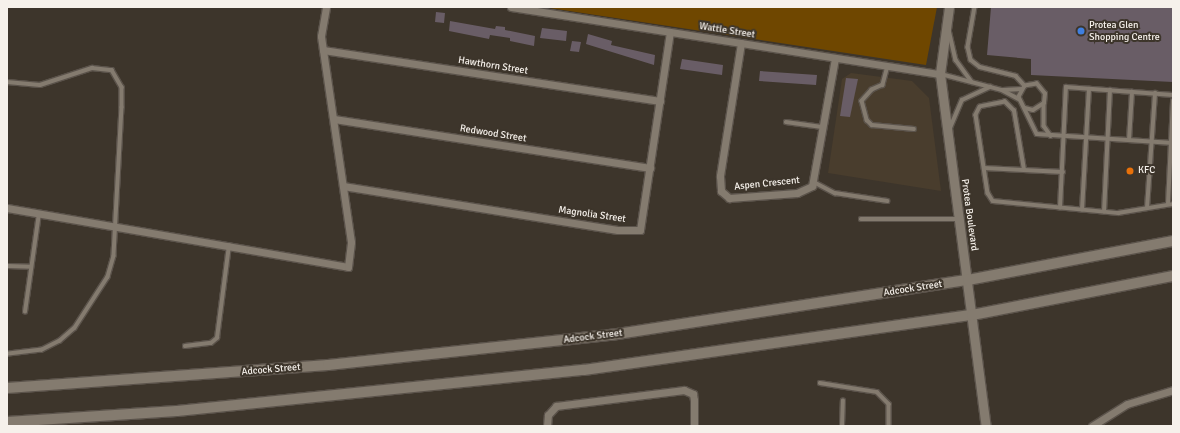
<!DOCTYPE html>
<html>
<head>
<meta charset="utf-8">
<style>
	body { margin:0 }
	#map { position:relative; width:1180px; height:433px; overflow:hidden; background:#3d352b; font-family:Signika,sans-serif }
	div>[style] { position:absolute }
	.built>* { inset:0; background:#493d2d }
	.green>* { inset:0; background:#6f4700 }
	.building>* { inset:0; background:#695d66 }
	.roads { filter:drop-shadow(1px 0 #5b534b) drop-shadow(-1px 0 #5b534b) drop-shadow(0 1px #5b534b) drop-shadow(0 -1px #5b534b) }
	.service>* { height:3.5px; margin:-1.75px; padding:0 1.75px; transform-origin:1.75px; border-radius:1.75px; background:#847b6f }
	.minor>* { height:7px; margin:-3.5px; padding:0 3.5px; transform-origin:3.5px; border-radius:3.5px; background:#847b6f }
	.tertiary>* { height:9px; margin:-4.5px; padding:0 4.5px; transform-origin:4.5px; border-radius:4.5px; background:#847b6f }
	.secondary>* { height:10px; margin:-5px; padding:0 5px; transform-origin:5px; border-radius:5px; background:#847b6f }
	.dots>* { width:11px; height:11px; translate:-50% -50%; box-sizing:border-box; border:2px solid #3d352b; border-radius:50% }
	span { translate:-50% -50%; white-space:nowrap; text-align:center; line-height:1.15; -webkit-text-stroke:4px #3d352b; paint-order:stroke }
	.poi-label { font-size:10px; color:#f6f1eb }
	.left { translate:0 -50%; text-align:left }
	.street-label { font-size:10px; color:#f6f1eb }
	.frame { position:absolute; inset:0; border:8px solid #f6f1eb; pointer-events:none }
</style>
</head>
<body>
<div id="map">
	<div class="built">
		<div style="clip-path:polygon(851px 73px,912px 81px,929px 98px,941px 191px,828px 173px,842px 79px)"></div>
	</div>
	<div class="green">
		<div style="clip-path:polygon(543px 7px,937px 7px,926px 65px)"></div>
	</div>
	<div class="building">
		<div style="clip-path:polygon(991px 7px,1173px 7px,1173px 82px,1031px 75px,1031px 59px,987px 55px)"></div>
		<div style="clip-path:polygon(436px 12px,445px 13px,444px 23px,435px 22px)"></div>
		<div style="clip-path:polygon(450px 21px,495px 29px,496px 26px,505px 27px,505px 30px,535px 36px,534px 46px,510px 41px,510px 38px,490px 35px,489px 39px,449px 31px)"></div>
		<div style="clip-path:polygon(542px 28px,567px 31px,566px 41px,540px 38px)"></div>
		<div style="clip-path:polygon(588px 34px,612px 41px,611px 45px,655px 55px,654px 65px,586px 44px)"></div>
		<div style="clip-path:polygon(572px 41px,581px 42px,579px 52px,570px 51px)"></div>
		<div style="clip-path:polygon(682px 59px,723px 65px,722px 75px,680px 69px)"></div>
		<div style="clip-path:polygon(760px 71px,817px 75px,816px 85px,759px 81px)"></div>
		<div style="clip-path:polygon(846px 78px,858px 79px,850px 117px,840px 116px)"></div>
	</div>
	<div class="roads">
		<div class="service">
			<div style="left:975px;top:7px;width:41px;rotate:99.9deg"></div>
			<div style="left:968px;top:47px;width:13px;rotate:77deg"></div>
			<div style="left:971px;top:60px;width:11px;rotate:38deg"></div>
			<div style="left:980px;top:67px;width:37px;rotate:14deg"></div>
			<div style="left:1016px;top:76px;width:13px;rotate:48deg"></div>
			<div style="left:949px;top:30px;width:31px;rotate:77deg"></div>
			<div style="left:956px;top:60px;width:27px;rotate:54deg"></div>
			<div style="left:888px;top:66px;width:20px;rotate:105deg"></div>
			<div style="left:883px;top:85px;width:12px;rotate:156deg"></div>
			<div style="left:872px;top:90px;width:15px;rotate:132deg"></div>
			<div style="left:862px;top:101px;width:20px;rotate:75deg"></div>
			<div style="left:867px;top:120px;width:7px;rotate:45deg"></div>
			<div style="left:872px;top:125px;width:42px;rotate:5.4deg"></div>
			<div style="left:941px;top:74px;width:63px;rotate:14.7deg"></div>
			<div style="left:1002px;top:90px;width:19px;rotate:28deg"></div>
			<div style="left:7px;top:82px;width:33px;rotate:5deg"></div>
			<div style="left:40px;top:85px;width:55px;rotate:-18.1deg"></div>
			<div style="left:92px;top:68px;width:20px;rotate:6deg"></div>
			<div style="left:112px;top:70px;width:20px;rotate:60deg"></div>
			<div style="left:122px;top:87px;width:20px;rotate:90deg"></div>
			<div style="left:122px;top:107px;width:149px;rotate:93.1deg"></div>
			<div style="left:114px;top:256px;width:22px;rotate:106deg"></div>
			<div style="left:108px;top:277px;width:61px;rotate:122.9deg"></div>
			<div style="left:75px;top:328px;width:20px;rotate:139deg"></div>
			<div style="left:60px;top:341px;width:20px;rotate:153deg"></div>
			<div style="left:42px;top:350px;width:35px;rotate:173deg"></div>
			<div style="left:1003px;top:90px;width:19px;rotate:-3deg"></div>
			<div style="left:1044px;top:104px;width:22px;rotate:90deg"></div>
			<div style="left:1044px;top:126px;width:12px;rotate:55deg"></div>
			<div style="left:1025px;top:108px;width:8px;rotate:14deg"></div>
			<div style="left:1033px;top:110px;width:13px;rotate:-32deg"></div>
			<div style="left:1044px;top:103px;width:9px;rotate:-84deg"></div>
			<div style="left:1045px;top:94px;width:13px;rotate:-129deg"></div>
			<div style="left:1037px;top:84px;width:12px;rotate:171deg"></div>
			<div style="left:1025px;top:86px;width:13px;rotate:119deg"></div>
			<div style="left:1019px;top:97px;width:41px;rotate:64.1deg"></div>
			<div style="left:1037px;top:134px;width:136px;rotate:3.8deg"></div>
			<div style="left:786px;top:122px;width:36px;rotate:8deg"></div>
			<div style="left:950px;top:128px;width:30px;rotate:-67deg"></div>
			<div style="left:962px;top:100px;width:31px;rotate:-25deg"></div>
			<div style="left:1129px;top:140px;width:48px;rotate:-86.4deg"></div>
			<div style="left:984px;top:168px;width:79px;rotate:2.9deg"></div>
			<div style="left:1024px;top:170px;width:60px;rotate:-99.6deg"></div>
			<div style="left:1014px;top:111px;width:13px;rotate:-135deg"></div>
			<div style="left:1005px;top:102px;width:25px;rotate:169deg"></div>
			<div style="left:980px;top:107px;width:9px;rotate:117deg"></div>
			<div style="left:976px;top:115px;width:79px;rotate:81.3deg"></div>
			<div style="left:988px;top:193px;width:9px;rotate:58deg"></div>
			<div style="left:993px;top:201px;width:126px;rotate:5.5deg"></div>
			<div style="left:1118px;top:213px;width:56px;rotate:-9.3deg"></div>
			<div style="left:814px;top:182px;width:24px;rotate:28deg"></div>
			<div style="left:835px;top:193px;width:53px;rotate:8.7deg"></div>
			<div style="left:1168px;top:204px;width:103px;rotate:-87.2deg"></div>
			<div style="left:1060px;top:208px;width:121px;rotate:-87.2deg"></div>
			<div style="left:1066px;top:87px;width:107px;rotate:4.3deg"></div>
			<div style="left:1147px;top:208px;width:115px;rotate:-86deg"></div>
			<div style="left:1082px;top:210px;width:121px;rotate:-86.7deg"></div>
			<div style="left:1104px;top:212px;width:122px;rotate:-87.2deg"></div>
			<div style="left:861px;top:219px;width:97px"></div>
			<div style="left:7px;top:266px;width:24px;rotate:2deg"></div>
			<div style="left:25px;top:312px;width:99px;rotate:-81.9deg"></div>
			<div style="left:185px;top:346px;width:26px;rotate:-7deg"></div>
			<div style="left:211px;top:343px;width:8px;rotate:-40deg"></div>
			<div style="left:217px;top:338px;width:93px;rotate:-82.6deg"></div>
			<div style="left:820px;top:383px;width:58px;rotate:9deg"></div>
			<div style="left:877px;top:392px;width:17px;rotate:45deg"></div>
			<div style="left:889px;top:404px;width:22px;rotate:90deg"></div>
			<div style="left:842px;top:426px;width:25px;rotate:-88deg"></div>
		</div>
		<div class="minor">
			<div style="left:511px;top:7px;width:434px;rotate:8.9deg"></div>
			<div style="left:741px;top:43px;width:135px;rotate:99deg"></div>
			<div style="left:720px;top:176px;width:15px;rotate:86deg"></div>
			<div style="left:721px;top:191px;width:11px;rotate:41deg"></div>
			<div style="left:729px;top:198px;width:68px;rotate:-4.2deg"></div>
			<div style="left:797px;top:193px;width:17px;rotate:-25deg"></div>
			<div style="left:812px;top:186px;width:130px;rotate:-79.8deg"></div>
			<div style="left:323px;top:50px;width:341px;rotate:8.6deg"></div>
			<div style="left:334px;top:119px;width:320px;rotate:8.8deg"></div>
			<div style="left:343px;top:186px;width:278px;rotate:9.1deg"></div>
			<div style="left:618px;top:230px;width:22px"></div>
			<div style="left:640px;top:230px;width:200px;rotate:-81.4deg"></div>
			<div style="left:7px;top:208px;width:346px;rotate:9.8deg"></div>
			<div style="left:348px;top:267px;width:25px;rotate:-83deg"></div>
			<div style="left:351px;top:242px;width:208px;rotate:-98.3deg"></div>
			<div style="left:321px;top:36px;width:29px;rotate:-80deg"></div>
			<div style="left:547px;top:426px;width:11px;rotate:-85deg"></div>
			<div style="left:548px;top:415px;width:12px;rotate:-48deg"></div>
			<div style="left:556px;top:406px;width:129px;rotate:-7.1deg"></div>
			<div style="left:684px;top:390px;width:10px;rotate:24deg"></div>
			<div style="left:693px;top:394px;width:6px;rotate:81deg"></div>
			<div style="left:694px;top:400px;width:26px;rotate:90deg"></div>
			<div style="left:1092px;top:426px;width:41px;rotate:-32.2deg"></div>
			<div style="left:1127px;top:404px;width:48px;rotate:-16.9deg"></div>
		</div>
		<div class="tertiary">
			<div style="left:949px;top:7px;width:68px;rotate:97.7deg"></div>
			<div style="left:940px;top:74px;width:355px;rotate:82.6deg"></div>
		</div>
		<div class="secondary">
			<div style="left:7px;top:388px;width:322px;rotate:-4.1deg"></div>
			<div style="left:328px;top:365px;width:285px;rotate:-6.1deg"></div>
			<div style="left:611px;top:335px;width:361px;rotate:-8.8deg"></div>
			<div style="left:968px;top:280px;width:209px;rotate:-10.8deg"></div>
			<div style="left:7px;top:422px;width:170px;rotate:-3.7deg"></div>
			<div style="left:177px;top:411px;width:409px;rotate:-5.8deg"></div>
			<div style="left:584px;top:370px;width:392px;rotate:-8.1deg"></div>
			<div style="left:972px;top:315px;width:205px;rotate:-11deg"></div>
		</div>
	</div>
	<div class="dots">
		<div style="left:1081px;top:31px;background:#3f7fe0"></div>
		<div style="left:1130px;top:171px;background:#e8710a"></div>
	</div>
	<div class="poi-label">
		<span class="left" style="left:1089px;top:31px">Protea Glen<br>Shopping Centre</span>
		<span class="left" style="left:1138px;top:171px">KFC</span>
	</div>
	<div class="street-label">
		<span style="left:727px;top:31px;rotate:9deg">Wattle Street</span>
		<span style="left:493px;top:66px;rotate:9deg">Hawthorn Street</span>
		<span style="left:493px;top:134px;rotate:9deg">Redwood Street</span>
		<span style="left:767px;top:184px;rotate:-6deg">Aspen Crescent</span>
		<span style="left:592px;top:215px;rotate:8deg">Magnolia Street</span>
		<span style="left:969px;top:215px;rotate:82deg">Protea Boulevard</span>
		<span style="left:913px;top:289px;rotate:-9deg">Adcock Street</span>
		<span style="left:593px;top:337px;rotate:-7deg">Adcock Street</span>
		<span style="left:271px;top:370px;rotate:-5deg">Adcock Street</span>
	</div>
	<div class="frame"></div>
</div>
</body>
</html>
